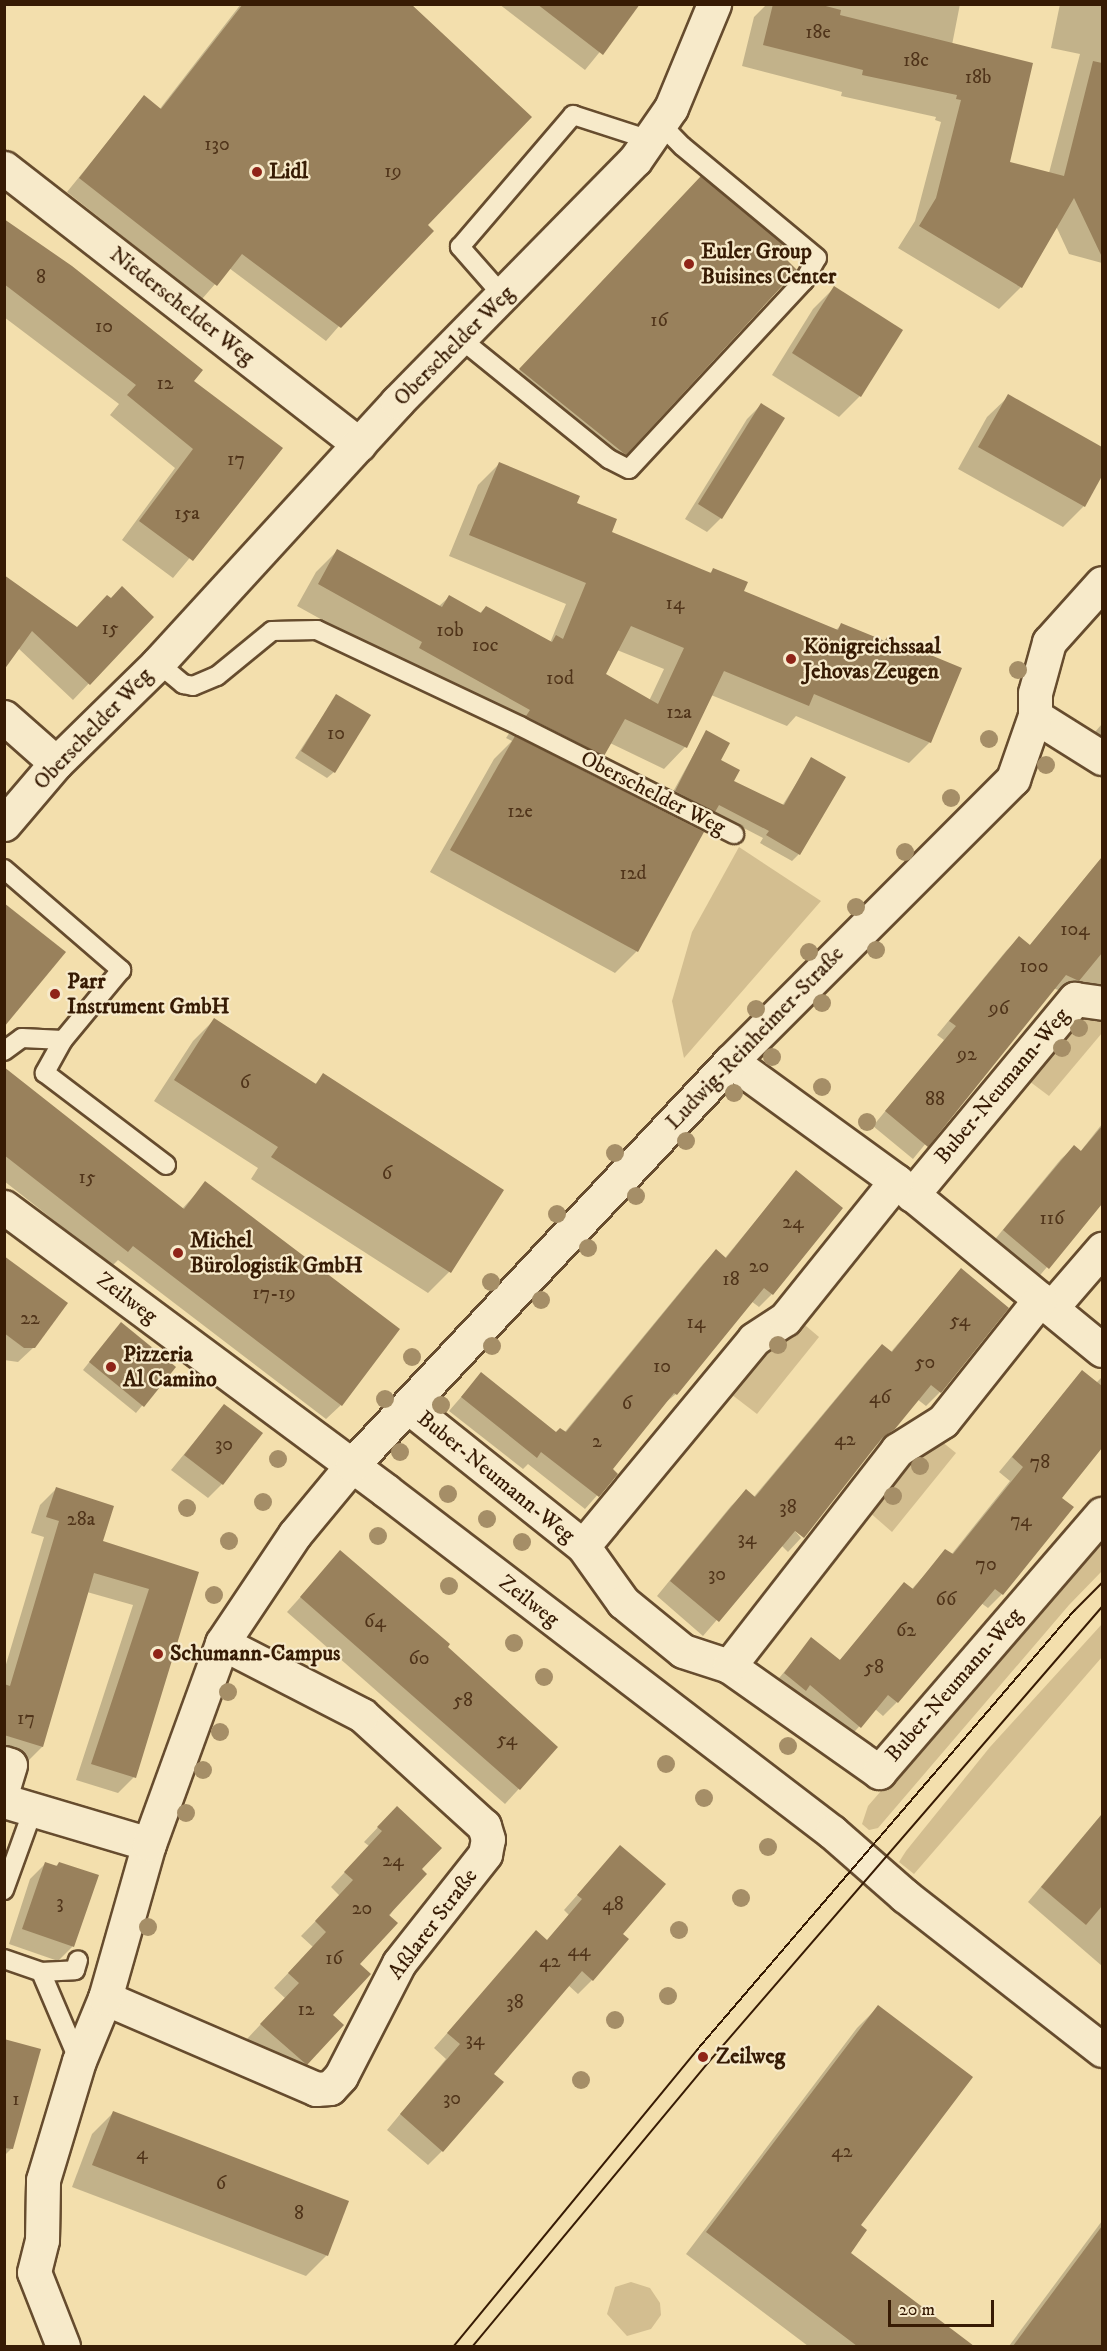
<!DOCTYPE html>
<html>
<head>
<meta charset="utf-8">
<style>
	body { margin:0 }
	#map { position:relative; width:1107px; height:2351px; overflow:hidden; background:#f3dfad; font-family:"IM FELL DW Pica",serif }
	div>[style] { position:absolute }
	.green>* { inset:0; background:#d3be90 }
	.shadow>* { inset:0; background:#0003 }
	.building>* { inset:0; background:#99815c }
	.roads { filter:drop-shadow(2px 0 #664c2e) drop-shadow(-2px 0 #664c2e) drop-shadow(0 2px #664c2e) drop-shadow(0 -2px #664c2e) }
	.service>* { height:18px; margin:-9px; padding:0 9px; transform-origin:9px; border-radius:9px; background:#f7eaca }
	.minor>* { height:33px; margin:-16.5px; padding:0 16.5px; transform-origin:16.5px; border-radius:16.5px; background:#f7eaca }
	.tram>* { height:1.5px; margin:-0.75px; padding:0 0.75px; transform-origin:0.75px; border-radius:0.75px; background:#371b04 }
	.trees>* { width:18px; height:18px; margin:-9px; border-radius:50%; background:#a58e67 }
	.dots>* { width:16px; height:16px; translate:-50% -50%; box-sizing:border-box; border:3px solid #f7eaca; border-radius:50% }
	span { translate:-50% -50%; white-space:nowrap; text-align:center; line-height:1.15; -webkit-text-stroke:4.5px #f7eaca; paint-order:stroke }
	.number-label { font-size:20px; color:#50341a }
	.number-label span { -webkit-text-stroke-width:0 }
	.poi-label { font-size:22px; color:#371b04; font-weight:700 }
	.left { translate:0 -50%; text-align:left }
	.street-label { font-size:22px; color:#371b04 }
	.frame { position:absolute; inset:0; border:6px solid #371b04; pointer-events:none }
	.scale { position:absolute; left:888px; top:2300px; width:106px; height:27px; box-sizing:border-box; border:3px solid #371b04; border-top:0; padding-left:8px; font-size:18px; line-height:21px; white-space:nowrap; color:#371b04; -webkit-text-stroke:4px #f7eaca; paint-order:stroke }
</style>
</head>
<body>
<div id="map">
	<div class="green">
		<div style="clip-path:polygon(739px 847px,821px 901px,684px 1058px,672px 1001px,692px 932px)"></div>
		<div style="clip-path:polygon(1079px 1005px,1102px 1008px,1102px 1033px,1049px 1096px,1025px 1078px)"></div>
		<div style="clip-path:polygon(799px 1320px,819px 1337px,757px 1414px,727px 1391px)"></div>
		<div style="clip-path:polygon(941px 1441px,956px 1453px,892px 1532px,868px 1511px,909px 1453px)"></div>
		<div style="clip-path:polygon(1102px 1534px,1102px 1571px,1069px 1605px,878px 1828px,869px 1830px,862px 1824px,868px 1806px)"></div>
		<div style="clip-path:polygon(1102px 1624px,1102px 1657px,914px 1874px,899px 1862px,906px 1851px,990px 1747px)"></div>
		<div style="clip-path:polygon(631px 2282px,650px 2288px,660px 2303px,661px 2315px,651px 2329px,627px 2336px,607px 2314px,615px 2287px)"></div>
	</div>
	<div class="shadow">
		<div style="clip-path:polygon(241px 4px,297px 4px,426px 226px,326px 341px,229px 268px,202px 299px,67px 192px,144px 97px,159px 110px)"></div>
		<div style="clip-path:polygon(499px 4px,639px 4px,585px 70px)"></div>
		<div style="clip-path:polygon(767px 4px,960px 4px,952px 45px,1008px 163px,1049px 173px,1080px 54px,1051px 48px,1060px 4px,1102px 4px,1102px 263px,1069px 254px,1056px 226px,1021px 287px,999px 309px,898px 248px,915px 221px,941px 122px,935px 120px,936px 117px,841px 96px,842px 92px,742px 66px,754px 17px)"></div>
		<div style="clip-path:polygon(701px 178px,624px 454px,618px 461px,513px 377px)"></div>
		<div style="clip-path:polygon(4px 222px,191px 381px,281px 448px,173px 578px,122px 540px,175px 468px,110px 415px,119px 404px,4px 317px)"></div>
		<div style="clip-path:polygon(834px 288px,860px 396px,839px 417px,772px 375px,813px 309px)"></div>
		<div style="clip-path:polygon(1009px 396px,1102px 449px,1102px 473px,1084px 506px,1063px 527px,958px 469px,987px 417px)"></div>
		<div style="clip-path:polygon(761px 405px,721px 518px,707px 532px,685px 519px,747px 419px)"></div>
		<div style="clip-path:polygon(evenodd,499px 464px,575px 504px,610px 533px,709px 574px,713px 570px,742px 592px,836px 630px,841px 625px,883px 642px,887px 638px,930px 742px,909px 763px,796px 716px,787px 726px,711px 695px,685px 747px,664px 769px,610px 743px,585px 773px,702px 832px,637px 951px,615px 973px,430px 872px,494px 759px,512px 741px,506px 738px,510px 732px,399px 669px,402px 664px,297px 606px,316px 572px,337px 551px,438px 607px,449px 597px,479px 614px,486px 607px,550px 643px,566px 604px,449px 556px,478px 485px,499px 464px,617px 650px,664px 669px,649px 701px,604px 675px,617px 650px)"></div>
		<div style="clip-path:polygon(4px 577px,77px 629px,152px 617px,73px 700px,18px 648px)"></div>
		<div style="clip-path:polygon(336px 696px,334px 772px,327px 778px,295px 758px)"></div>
		<div style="clip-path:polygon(1102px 724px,1102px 741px,1094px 733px)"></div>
		<div style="clip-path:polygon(706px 732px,732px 781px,782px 806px,812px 759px,799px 854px,792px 861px,760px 843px,763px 838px,713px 812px,707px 818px,669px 799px)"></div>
		<div style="clip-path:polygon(1102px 857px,1102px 1007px,1053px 988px,913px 1159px,873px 1126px,944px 1040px,937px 1035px,1006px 951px,1019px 938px,1029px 946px)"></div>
		<div style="clip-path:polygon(214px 1020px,314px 1085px,324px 1075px,502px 1190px,449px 1272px,428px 1293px,251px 1179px,258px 1168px,154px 1101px,193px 1041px)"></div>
		<div style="clip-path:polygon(4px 1085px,182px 1209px,206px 1183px,398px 1330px,341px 1405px,326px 1419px,118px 1260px,112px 1266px,4px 1181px)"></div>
		<div style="clip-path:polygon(1102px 1124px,1102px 1202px,1036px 1280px,992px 1243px,1061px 1159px,1074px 1147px,1080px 1152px)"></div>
		<div style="clip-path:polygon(796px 1172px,841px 1208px,772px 1294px,759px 1307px,751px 1301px,676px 1394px,661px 1406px,611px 1470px,616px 1474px,585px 1509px,528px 1464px,523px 1469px,449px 1411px,481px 1374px,556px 1434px,564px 1433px,703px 1264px,716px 1251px,725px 1258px)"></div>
		<div style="clip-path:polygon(4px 1258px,34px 1347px,18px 1362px,4px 1360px)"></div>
		<div style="clip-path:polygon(961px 1270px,940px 1392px,926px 1406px,917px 1399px,879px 1443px,790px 1525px,801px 1538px,788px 1552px,781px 1545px,703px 1636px,657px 1596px,731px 1506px,746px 1491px,753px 1498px,868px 1360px,882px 1346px,890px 1353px)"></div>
		<div style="clip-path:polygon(114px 1331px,174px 1367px,136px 1413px,83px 1370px)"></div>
		<div style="clip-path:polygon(1082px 1372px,1096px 1383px,1102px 1377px,1102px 1444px,1060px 1498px,1002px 1594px,988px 1608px,981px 1603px,897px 1702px,883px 1716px,875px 1709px,846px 1741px,771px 1688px,811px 1639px,839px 1661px,905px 1584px,911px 1590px,946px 1551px,951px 1555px,1010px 1481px,999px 1472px)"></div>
		<div style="clip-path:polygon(224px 1406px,222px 1484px,208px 1498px,171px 1470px)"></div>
		<div style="clip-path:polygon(56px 1489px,101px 1542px,197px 1573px,134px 1777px,118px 1793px,76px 1780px,133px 1605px,87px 1592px,42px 1747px,26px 1763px,4px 1755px,4px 1671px,44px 1537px,31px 1533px,40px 1505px)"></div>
		<div style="clip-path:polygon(341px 1552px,556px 1748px,505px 1804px,287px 1612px)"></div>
		<div style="clip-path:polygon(1102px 1814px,1102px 1966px,1028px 1902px)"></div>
		<div style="clip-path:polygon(383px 1822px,420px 1869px,358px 1964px,306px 2064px,292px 2078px,247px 2039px,285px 1998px,274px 1988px,313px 1947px,301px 1936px,340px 1896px,331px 1887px,369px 1846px,364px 1842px)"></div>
		<div style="clip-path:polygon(620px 1847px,621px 1934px,592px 1980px,578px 1994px,568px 1985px,492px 2074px,442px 2151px,428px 2165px,387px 2130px,446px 2059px,434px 2048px,536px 1933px,546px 1942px,569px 1915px,564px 1910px)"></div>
		<div style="clip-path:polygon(59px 1863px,97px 1876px,72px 1947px,58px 1961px,9px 1944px,30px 1879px,45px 1864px,55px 1867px)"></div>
		<div style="clip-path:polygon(878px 2007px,859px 2225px,848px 2253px,971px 2346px,808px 2346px,686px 2254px,857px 2028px)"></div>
		<div style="clip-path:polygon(4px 2041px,39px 2050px,11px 2149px,4px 2156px)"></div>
		<div style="clip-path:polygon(113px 2113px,327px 2255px,306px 2276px,72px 2187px,92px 2134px)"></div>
		<div style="clip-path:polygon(1102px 2221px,1102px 2340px,1098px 2346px,1009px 2346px)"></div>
	</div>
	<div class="building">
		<div style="clip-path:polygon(243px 4px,411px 4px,532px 117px,428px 225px,434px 231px,341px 328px,242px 254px,217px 286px,79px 178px,144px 95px,161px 109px)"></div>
		<div style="clip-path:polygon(537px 4px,640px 4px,603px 55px)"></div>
		<div style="clip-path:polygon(773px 4px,818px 4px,841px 10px,840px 15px,1033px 63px,1010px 162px,1064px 176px,1093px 61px,1102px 63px,1102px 257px,1074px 198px,1022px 288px,919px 226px,936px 198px,961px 100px,956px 99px,957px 95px,862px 75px,863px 70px,763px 45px)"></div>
		<div style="clip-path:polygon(701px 176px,783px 244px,777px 250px,797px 270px,626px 455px,519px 369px)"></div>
		<div style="clip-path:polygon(4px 219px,72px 266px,203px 370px,194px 381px,283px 448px,193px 561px,139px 521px,193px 449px,127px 395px,136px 385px,4px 284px)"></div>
		<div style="clip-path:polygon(834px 286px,903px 330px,861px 397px,792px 353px)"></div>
		<div style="clip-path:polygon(1008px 394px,1102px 447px,1102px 476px,1085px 507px,978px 447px)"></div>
		<div style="clip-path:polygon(761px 403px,785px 418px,722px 519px,698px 504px)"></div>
		<div style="clip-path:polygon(evenodd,499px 462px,580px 496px,577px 503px,617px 519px,612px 532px,711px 573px,713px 568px,748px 582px,744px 591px,838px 630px,841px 623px,885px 641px,887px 637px,962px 668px,931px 743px,814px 694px,809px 706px,724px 671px,687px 748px,625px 719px,604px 756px,526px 716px,530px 710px,419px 648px,422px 642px,318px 584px,337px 549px,442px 607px,449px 595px,481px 613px,486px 606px,552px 642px,556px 635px,563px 639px,586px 583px,469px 535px,499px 462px,631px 626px,684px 648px,658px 704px,606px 674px,631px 626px)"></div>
		<div style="clip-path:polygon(4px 575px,77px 627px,107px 595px,111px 598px,122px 586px,154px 617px,90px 685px,32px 631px,4px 670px)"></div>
		<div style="clip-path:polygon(336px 694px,371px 715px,335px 773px,301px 751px)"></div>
		<div style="clip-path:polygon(706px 730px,730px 743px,721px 760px,740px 770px,734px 781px,784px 805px,811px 757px,846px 777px,800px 855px,766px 835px,769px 831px,719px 805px,715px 812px,675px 791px)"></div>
		<div style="clip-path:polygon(515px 736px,704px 832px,638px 952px,450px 850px)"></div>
		<div style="clip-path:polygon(1102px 857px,1102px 953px,1079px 981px,1066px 975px,928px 1147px,885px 1111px,956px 1026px,949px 1021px,1019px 936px,1030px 945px)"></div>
		<div style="clip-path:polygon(4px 903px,66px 952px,4px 1027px)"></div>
		<div style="clip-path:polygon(214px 1018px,316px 1084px,323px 1073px,504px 1190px,451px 1273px,271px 1157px,278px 1147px,174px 1080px)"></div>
		<div style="clip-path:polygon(4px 1067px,184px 1209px,205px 1181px,400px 1329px,342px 1406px,133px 1246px,128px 1252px,4px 1155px)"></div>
		<div style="clip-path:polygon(1102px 1126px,1102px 1204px,1049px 1269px,1003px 1230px,1074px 1145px,1081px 1151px)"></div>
		<div style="clip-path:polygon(796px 1170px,843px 1208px,773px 1295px,764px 1288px,677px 1395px,674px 1393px,613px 1469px,618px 1474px,599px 1497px,541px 1452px,537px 1458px,461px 1397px,481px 1372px,556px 1432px,560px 1428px,566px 1432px,716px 1249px,726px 1258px)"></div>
		<div style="clip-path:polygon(4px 1256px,68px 1303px,35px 1348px,24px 1348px,4px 1333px)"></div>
		<div style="clip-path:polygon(961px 1268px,1009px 1308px,941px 1393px,931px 1385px,895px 1429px,882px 1438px,804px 1538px,795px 1531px,719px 1622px,670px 1581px,746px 1489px,755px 1497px,882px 1344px,892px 1352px)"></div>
		<div style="clip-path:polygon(121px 1322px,176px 1367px,144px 1407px,89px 1362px)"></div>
		<div style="clip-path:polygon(1082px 1370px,1102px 1386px,1102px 1448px,1062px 1498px,1074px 1507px,1003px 1595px,995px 1589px,898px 1703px,888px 1695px,861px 1728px,810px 1685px,806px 1691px,784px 1673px,811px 1637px,840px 1660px,904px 1582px,913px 1589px,945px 1549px,953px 1554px,1023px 1467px,1012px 1457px)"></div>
		<div style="clip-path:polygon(224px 1404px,263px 1433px,223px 1485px,184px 1455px)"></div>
		<div style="clip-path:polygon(56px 1487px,114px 1506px,103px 1541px,199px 1572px,136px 1778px,91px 1764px,149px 1589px,94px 1573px,43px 1747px,4px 1735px,4px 1684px,10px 1686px,59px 1521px,46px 1517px)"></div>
		<div style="clip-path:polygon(340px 1550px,450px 1644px,448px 1647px,558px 1747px,520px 1790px,300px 1597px)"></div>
		<div style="clip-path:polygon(397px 1806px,442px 1848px,422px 1869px,427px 1874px,389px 1915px,398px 1923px,360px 1964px,371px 1974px,333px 2015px,344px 2025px,307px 2065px,260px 2024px,299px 1983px,288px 1973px,326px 1932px,315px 1921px,353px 1880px,344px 1872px,382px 1831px,377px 1827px)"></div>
		<div style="clip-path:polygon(1102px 1814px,1102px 1906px,1086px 1925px,1041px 1887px)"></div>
		<div style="clip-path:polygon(620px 1845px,666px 1884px,623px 1934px,629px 1939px,593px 1981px,582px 1971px,494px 2074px,504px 2082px,443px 2152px,400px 2114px,460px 2044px,447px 2033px,536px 1930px,547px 1940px,582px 1899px,577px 1895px)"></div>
		<div style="clip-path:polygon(45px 1862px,57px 1866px,59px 1862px,99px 1875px,74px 1947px,22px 1929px)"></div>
		<div style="clip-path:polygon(878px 2005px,973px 2077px,861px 2225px,867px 2230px,851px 2253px,974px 2346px,857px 2346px,706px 2232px)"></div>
		<div style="clip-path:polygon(4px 2039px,41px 2049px,13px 2149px,4px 2148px)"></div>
		<div style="clip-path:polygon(113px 2111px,349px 2201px,328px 2256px,92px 2165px)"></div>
		<div style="clip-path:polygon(1102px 2226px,1102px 2346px,1013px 2346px)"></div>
	</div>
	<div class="roads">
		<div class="service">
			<div style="left:504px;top:297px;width:67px;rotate:-131.3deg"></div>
			<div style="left:460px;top:247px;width:174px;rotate:-49.4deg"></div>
			<div style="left:573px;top:115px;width:81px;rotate:18deg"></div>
			<div style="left:462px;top:340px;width:189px;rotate:39deg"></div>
			<div style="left:609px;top:459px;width:22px;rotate:27deg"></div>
			<div style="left:629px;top:469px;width:257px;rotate:-47.1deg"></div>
			<div style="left:804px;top:281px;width:26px;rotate:-61deg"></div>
			<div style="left:817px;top:258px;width:175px;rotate:-140.3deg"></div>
			<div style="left:682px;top:146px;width:29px;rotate:-134deg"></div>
			<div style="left:158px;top:663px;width:33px;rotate:40deg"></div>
			<div style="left:183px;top:684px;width:10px;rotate:11deg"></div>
			<div style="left:193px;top:686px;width:26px;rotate:-23deg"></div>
			<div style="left:217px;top:676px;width:71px;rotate:-39.3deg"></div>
			<div style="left:272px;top:631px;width:45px;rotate:-1.3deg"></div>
			<div style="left:317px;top:630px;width:225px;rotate:25.3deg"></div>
			<div style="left:520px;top:726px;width:240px;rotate:26.8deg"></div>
			<div style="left:4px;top:869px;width:155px;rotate:40.8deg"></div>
			<div style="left:121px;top:970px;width:91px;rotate:129.6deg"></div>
			<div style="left:63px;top:1040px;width:38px;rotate:119deg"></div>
			<div style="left:45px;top:1073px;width:152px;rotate:37.2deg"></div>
			<div style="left:4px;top:1051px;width:22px;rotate:-36deg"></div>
			<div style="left:22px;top:1038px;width:41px;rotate:2.8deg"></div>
			<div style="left:4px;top:1890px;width:85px;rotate:-70.1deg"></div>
			<div style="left:4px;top:1959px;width:39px;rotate:19deg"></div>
			<div style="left:41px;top:1972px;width:97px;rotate:66.9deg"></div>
			<div style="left:41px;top:1972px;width:34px;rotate:-3deg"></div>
			<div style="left:75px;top:1970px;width:10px;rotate:-73deg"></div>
		</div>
		<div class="minor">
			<div style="left:4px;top:168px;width:450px;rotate:37.9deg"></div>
			<div style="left:1035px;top:716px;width:79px;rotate:32.1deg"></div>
			<div style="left:4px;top:717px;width:69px;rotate:41.5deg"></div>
			<div style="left:4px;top:824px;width:80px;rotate:-49.6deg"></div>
			<div style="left:56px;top:763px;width:143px;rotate:-44.4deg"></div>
			<div style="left:158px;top:663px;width:354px;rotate:-47.5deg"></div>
			<div style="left:397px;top:402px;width:339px;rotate:-45.5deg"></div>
			<div style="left:635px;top:160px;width:63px;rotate:-55.3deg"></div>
			<div style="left:671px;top:108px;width:113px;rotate:-67.5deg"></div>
			<div style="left:731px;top:1061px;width:204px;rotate:36deg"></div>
			<div style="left:896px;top:1181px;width:266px;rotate:39.4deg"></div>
			<div style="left:912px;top:1195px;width:255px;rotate:-50.3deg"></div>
			<div style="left:1075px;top:999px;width:27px;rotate:8deg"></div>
			<div style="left:4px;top:1207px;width:475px;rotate:36.6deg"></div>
			<div style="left:385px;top:1490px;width:563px;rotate:37.42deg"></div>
			<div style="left:832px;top:1832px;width:97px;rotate:41.2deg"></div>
			<div style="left:905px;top:1896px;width:250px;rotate:38deg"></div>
			<div style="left:1052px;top:1307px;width:77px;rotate:-49.2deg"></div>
			<div style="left:410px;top:1408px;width:221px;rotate:38.6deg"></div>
			<div style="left:583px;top:1546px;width:69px;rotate:54.5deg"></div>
			<div style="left:623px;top:1602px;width:77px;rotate:39.2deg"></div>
			<div style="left:683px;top:1651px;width:48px;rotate:18.1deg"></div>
			<div style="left:729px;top:1666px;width:184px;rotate:35.2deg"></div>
			<div style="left:879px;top:1772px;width:341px;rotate:-49.2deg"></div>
			<div style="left:583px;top:1546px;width:268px;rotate:-50.4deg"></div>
			<div style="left:754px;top:1339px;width:37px;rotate:-33deg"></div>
			<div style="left:785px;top:1319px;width:177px;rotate:-51.2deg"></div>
			<div style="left:729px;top:1666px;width:274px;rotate:-52.1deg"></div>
			<div style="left:897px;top:1450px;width:54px;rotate:-32.2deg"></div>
			<div style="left:943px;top:1421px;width:156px;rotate:-51.5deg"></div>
			<div style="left:4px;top:1763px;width:6px;rotate:18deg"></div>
			<div style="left:10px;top:1765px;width:21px;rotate:107deg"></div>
			<div style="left:4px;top:1801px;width:151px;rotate:16.5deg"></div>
			<div style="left:105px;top:1998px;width:230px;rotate:23.3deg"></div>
			<div style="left:316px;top:2089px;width:14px;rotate:-4deg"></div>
			<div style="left:330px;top:2088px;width:16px;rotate:-47deg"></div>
			<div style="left:341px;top:2076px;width:127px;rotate:-62.8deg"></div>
			<div style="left:399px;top:1963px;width:139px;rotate:-51.7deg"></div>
			<div style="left:485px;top:1854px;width:15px;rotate:-79deg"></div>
			<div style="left:488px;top:1839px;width:14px;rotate:-107deg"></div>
			<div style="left:484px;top:1826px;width:165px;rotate:-137.7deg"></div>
			<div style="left:362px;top:1715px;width:157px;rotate:-152.8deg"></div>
			<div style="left:63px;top:2346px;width:79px;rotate:-111.4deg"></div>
			<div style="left:34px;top:2272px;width:33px;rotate:-76deg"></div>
			<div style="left:42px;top:2240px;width:60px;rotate:-89deg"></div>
			<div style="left:43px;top:2180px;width:124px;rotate:-73.2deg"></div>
			<div style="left:79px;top:2061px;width:68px;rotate:-67.6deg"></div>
			<div style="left:105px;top:1998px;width:160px;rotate:-74.1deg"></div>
			<div style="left:149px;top:1844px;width:214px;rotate:-70deg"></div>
			<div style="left:222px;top:1643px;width:131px;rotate:-56.2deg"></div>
			<div style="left:295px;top:1534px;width:89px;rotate:-50.4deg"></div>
			<div style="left:352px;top:1465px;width:554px;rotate:-46.83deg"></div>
			<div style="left:731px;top:1061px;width:399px;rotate:-45deg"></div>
			<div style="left:1013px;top:779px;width:67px;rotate:-70.8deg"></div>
			<div style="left:1035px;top:716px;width:23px;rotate:-90deg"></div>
			<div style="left:1035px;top:693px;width:53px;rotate:-74.6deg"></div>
			<div style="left:1049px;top:642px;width:79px;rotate:-48.1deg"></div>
		</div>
	</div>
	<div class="tram">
		<div style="left:454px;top:2346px;width:383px;rotate:-50.6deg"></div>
		<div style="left:697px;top:2050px;width:579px;rotate:-49.35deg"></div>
		<div style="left:1074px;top:1611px;width:40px;rotate:-45deg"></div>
		<div style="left:473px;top:2346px;width:368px;rotate:-50.3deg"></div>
		<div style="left:708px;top:2063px;width:603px;rotate:-49.17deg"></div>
	</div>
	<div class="trees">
		<div style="left:1018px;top:670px"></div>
		<div style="left:989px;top:739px"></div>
		<div style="left:1046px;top:765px"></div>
		<div style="left:951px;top:798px"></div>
		<div style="left:905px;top:852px"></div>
		<div style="left:856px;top:907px"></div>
		<div style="left:876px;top:950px"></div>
		<div style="left:809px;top:952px"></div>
		<div style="left:822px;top:1003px"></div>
		<div style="left:756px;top:1009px"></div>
		<div style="left:1079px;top:1028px"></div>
		<div style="left:1062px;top:1048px"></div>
		<div style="left:772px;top:1057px"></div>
		<div style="left:822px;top:1087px"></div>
		<div style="left:734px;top:1093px"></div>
		<div style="left:867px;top:1122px"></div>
		<div style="left:686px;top:1141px"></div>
		<div style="left:615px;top:1153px"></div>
		<div style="left:636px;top:1196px"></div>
		<div style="left:557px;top:1214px"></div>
		<div style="left:588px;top:1248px"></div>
		<div style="left:491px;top:1282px"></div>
		<div style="left:541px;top:1300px"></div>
		<div style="left:778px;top:1345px"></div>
		<div style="left:492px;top:1346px"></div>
		<div style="left:412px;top:1357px"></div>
		<div style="left:385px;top:1399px"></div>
		<div style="left:441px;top:1405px"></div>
		<div style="left:400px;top:1452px"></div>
		<div style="left:278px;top:1459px"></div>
		<div style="left:920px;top:1466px"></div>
		<div style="left:448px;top:1494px"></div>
		<div style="left:893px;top:1496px"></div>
		<div style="left:263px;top:1502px"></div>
		<div style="left:187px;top:1508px"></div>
		<div style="left:487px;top:1519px"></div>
		<div style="left:378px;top:1536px"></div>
		<div style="left:229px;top:1541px"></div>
		<div style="left:522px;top:1542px"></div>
		<div style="left:449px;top:1586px"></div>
		<div style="left:214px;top:1595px"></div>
		<div style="left:514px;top:1643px"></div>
		<div style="left:544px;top:1677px"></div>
		<div style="left:228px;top:1692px"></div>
		<div style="left:220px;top:1732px"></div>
		<div style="left:788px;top:1746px"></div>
		<div style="left:666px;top:1764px"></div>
		<div style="left:203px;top:1770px"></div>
		<div style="left:704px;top:1798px"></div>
		<div style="left:186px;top:1813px"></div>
		<div style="left:768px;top:1847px"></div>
		<div style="left:741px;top:1898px"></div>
		<div style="left:148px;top:1927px"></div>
		<div style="left:679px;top:1930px"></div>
		<div style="left:668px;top:1996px"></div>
		<div style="left:615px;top:2020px"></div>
		<div style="left:581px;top:2080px"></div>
	</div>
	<div class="dots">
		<div style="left:257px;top:172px;background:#8f2418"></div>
		<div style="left:689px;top:264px;background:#8f2418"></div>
		<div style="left:791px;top:659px;background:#8f2418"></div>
		<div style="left:55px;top:994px;background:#8f2418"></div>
		<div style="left:178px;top:1253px;background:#8f2418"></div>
		<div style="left:111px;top:1367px;background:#8f2418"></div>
		<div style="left:158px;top:1654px;background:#8f2418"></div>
		<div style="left:703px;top:2057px;background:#8f2418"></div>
	</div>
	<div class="number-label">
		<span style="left:818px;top:32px">18e</span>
		<span style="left:916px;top:60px">18c</span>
		<span style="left:978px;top:77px">18b</span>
		<span style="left:217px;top:144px">130</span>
		<span style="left:393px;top:171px">19</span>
		<span style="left:41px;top:277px">8</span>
		<span style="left:659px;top:320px">16</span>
		<span style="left:104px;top:326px">10</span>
		<span style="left:165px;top:383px">12</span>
		<span style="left:236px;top:459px">17</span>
		<span style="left:187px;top:513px">15a</span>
		<span style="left:675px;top:603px">14</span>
		<span style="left:110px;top:628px">15</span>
		<span style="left:450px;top:630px">10b</span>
		<span style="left:485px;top:645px">10c</span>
		<span style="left:560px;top:678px">10d</span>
		<span style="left:679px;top:712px">12a</span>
		<span style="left:336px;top:733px">10</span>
		<span style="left:520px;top:811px">12e</span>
		<span style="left:633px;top:873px">12d</span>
		<span style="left:1075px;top:929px">104</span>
		<span style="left:1034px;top:966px">100</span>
		<span style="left:999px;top:1008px">96</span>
		<span style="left:967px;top:1054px">92</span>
		<span style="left:245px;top:1082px">6</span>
		<span style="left:935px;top:1099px">88</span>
		<span style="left:387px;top:1173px">6</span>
		<span style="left:87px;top:1177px">15</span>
		<span style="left:1052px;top:1218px">116</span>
		<span style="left:793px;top:1222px">24</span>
		<span style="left:759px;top:1266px">20</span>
		<span style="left:731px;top:1279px">18</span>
		<span style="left:274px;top:1293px">17-19</span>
		<span style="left:30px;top:1318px">22</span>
		<span style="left:960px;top:1320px">54</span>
		<span style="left:696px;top:1322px">14</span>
		<span style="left:925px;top:1362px">50</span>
		<span style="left:662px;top:1366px">10</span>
		<span style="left:880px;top:1397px">46</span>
		<span style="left:627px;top:1403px">6</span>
		<span style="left:845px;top:1439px">42</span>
		<span style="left:597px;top:1441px">2</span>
		<span style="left:224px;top:1444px">30</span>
		<span style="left:1040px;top:1462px">78</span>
		<span style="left:788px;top:1507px">38</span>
		<span style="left:81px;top:1519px">28a</span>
		<span style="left:1021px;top:1520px">74</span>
		<span style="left:747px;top:1538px">34</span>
		<span style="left:986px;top:1564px">70</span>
		<span style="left:717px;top:1574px">30</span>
		<span style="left:946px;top:1599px">66</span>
		<span style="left:375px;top:1621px">64</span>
		<span style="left:906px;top:1630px">62</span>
		<span style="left:419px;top:1658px">60</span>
		<span style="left:874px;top:1667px">58</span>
		<span style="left:463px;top:1700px">58</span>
		<span style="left:26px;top:1718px">17</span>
		<span style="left:507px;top:1739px">54</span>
		<span style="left:393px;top:1860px">24</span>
		<span style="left:60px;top:1902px">3</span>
		<span style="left:613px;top:1904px">48</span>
		<span style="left:362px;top:1908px">20</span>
		<span style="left:579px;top:1950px">44</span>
		<span style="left:334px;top:1958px">16</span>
		<span style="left:550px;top:1961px">42</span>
		<span style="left:515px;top:2002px">38</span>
		<span style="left:306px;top:2009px">12</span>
		<span style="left:475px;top:2039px">34</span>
		<span style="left:452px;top:2098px">30</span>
		<span style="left:16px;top:2099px">1</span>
		<span style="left:842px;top:2151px">42</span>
		<span style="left:142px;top:2153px">4</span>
		<span style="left:221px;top:2183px">6</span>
		<span style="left:299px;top:2213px">8</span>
	</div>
	<div class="poi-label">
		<span class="left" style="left:269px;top:172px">Lidl</span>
		<span class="left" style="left:701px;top:264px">Euler Group<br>Buisines Center</span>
		<span class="left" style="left:803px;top:659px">Königreichssaal<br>Jehovas Zeugen</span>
		<span class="left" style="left:67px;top:994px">Parr<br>Instrument GmbH</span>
		<span class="left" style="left:190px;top:1253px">Michel<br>Bürologistik GmbH</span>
		<span class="left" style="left:123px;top:1367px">Pizzeria<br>Al Camino</span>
		<span class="left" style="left:170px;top:1654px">Schumann-Campus</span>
		<span class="left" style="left:716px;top:2057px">Zeilweg</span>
	</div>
	<div class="street-label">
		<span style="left:182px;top:306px;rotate:38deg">Niederschelder Weg</span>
		<span style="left:454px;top:346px;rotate:-45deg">Oberschelder Weg</span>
		<span style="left:93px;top:729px;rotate:-46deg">Oberschelder Weg</span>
		<span style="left:653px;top:793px;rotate:27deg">Oberschelder Weg</span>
		<span style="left:755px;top:1038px;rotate:-46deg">Ludwig-Reinheimer-Straße</span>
		<span style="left:1002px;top:1086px;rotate:-50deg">Buber-Neumann-Weg</span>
		<span style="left:127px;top:1298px;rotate:37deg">Zeilweg</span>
		<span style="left:496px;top:1477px;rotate:39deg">Buber-Neumann-Weg</span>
		<span style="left:529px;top:1601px;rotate:38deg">Zeilweg</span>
		<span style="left:954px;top:1685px;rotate:-49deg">Buber-Neumann-Weg</span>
		<span style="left:433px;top:1924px;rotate:-53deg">Aßlarer Straße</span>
	</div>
	<div class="frame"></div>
	<div class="scale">20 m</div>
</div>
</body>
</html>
